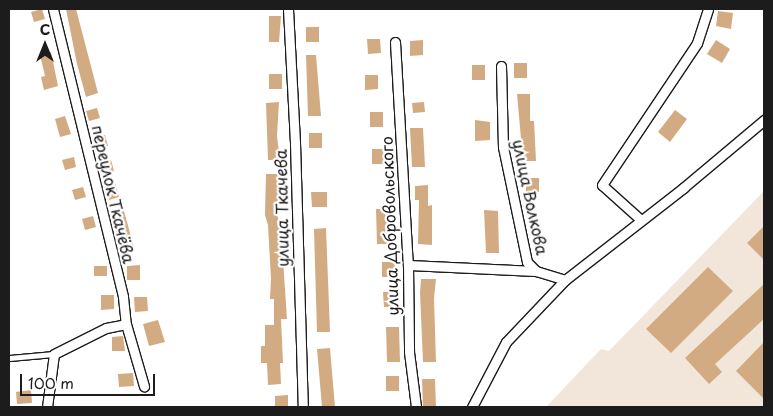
<!DOCTYPE html>
<html>
<head>
<meta charset="utf-8">
<style>
	body { margin:0 }
	#map { position:relative; width:773px; height:416px; overflow:hidden; background:#fff; font-family:"Playpen Sans",sans-serif }
	div>[style] { position:absolute }
	.built>* { inset:0; background:#f2e6da }
	.building>* { inset:0; background:#d2ab83 }
	.roads { filter:drop-shadow(1px 0 #1c1c1c) drop-shadow(-1px 0 #1c1c1c) drop-shadow(0 1px #1c1c1c) drop-shadow(0 -1px #1c1c1c) }
	.service>* { height:4.5px; margin:-2.25px; padding:0 2.25px; transform-origin:2.25px; border-radius:2.25px; background:#fff }
	.minor>* { height:9px; margin:-4.5px; padding:0 4.5px; transform-origin:4.5px; border-radius:4.5px; background:#fff }
	span { translate:-50% -50%; white-space:nowrap; text-align:center; line-height:1.15; -webkit-text-stroke:4.5px #fff; paint-order:stroke }
	.street-label { font-size:16px; color:#1c1c1c }
	.frame { position:absolute; inset:0; border:10px solid #1c1c1c; pointer-events:none }
	.north { position:absolute; left:20px; top:20px; width:50px; height:50px; -webkit-text-stroke:4px #fff; paint-order:stroke; rotate:0deg; font-size:14px; font-weight:700; line-height:20px; text-align:center; color:#1c1c1c }
	.north::after { content:''; display:block; margin:auto; width:18px; height:22px; background:#1c1c1c; clip-path:polygon(50% 0,100% 100%,50% 72%,0 100%) }
	.scale { position:absolute; left:20px; top:374px; width:135px; height:22px; box-sizing:border-box; border:2px solid #1c1c1c; border-top:0; padding-left:6px; font-size:15px; line-height:18px; white-space:nowrap; color:#1c1c1c; -webkit-text-stroke:4px #fff; paint-order:stroke }
</style>
</head>
<body>
<div id="map">
	<div class="built">
		<div style="clip-path:polygon(764px 191px,764px 407px,546px 407px,601px 349px,609px 351px)"></div>
	</div>
	<div class="building">
		<div style="clip-path:polygon(42px 9px,45px 19px,34px 22px,31px 12px)"></div>
		<div style="clip-path:polygon(66px 9px,76px 9px,98px 93px,86px 97px,77px 64px)"></div>
		<div style="clip-path:polygon(718px 11px,733px 13px,731px 29px,716px 26px)"></div>
		<div style="clip-path:polygon(269px 16px,281px 16px,279px 42px,269px 42px)"></div>
		<div style="clip-path:polygon(306px 27px,319px 27px,319px 42px,306px 42px)"></div>
		<div style="clip-path:polygon(367px 39px,380px 39px,381px 53px,368px 54px)"></div>
		<div style="clip-path:polygon(423px 40px,423px 55px,410px 56px,410px 41px)"></div>
		<div style="clip-path:polygon(716px 40px,730px 49px,722px 63px,707px 54px)"></div>
		<div style="clip-path:polygon(51px 52px,58px 86px,44px 90px,41px 77px,45px 76px,40px 55px)"></div>
		<div style="clip-path:polygon(306px 55px,316px 55px,321px 116px,308px 116px)"></div>
		<div style="clip-path:polygon(514px 63px,527px 63px,527px 78px,514px 78px)"></div>
		<div style="clip-path:polygon(472px 65px,485px 65px,485px 80px,472px 80px)"></div>
		<div style="clip-path:polygon(269px 74px,282px 74px,282px 89px,269px 89px)"></div>
		<div style="clip-path:polygon(365px 75px,378px 75px,378px 89px,365px 90px)"></div>
		<div style="clip-path:polygon(517px 94px,530px 94px,530px 121px,534px 121px,536px 161px,523px 161px)"></div>
		<div style="clip-path:polygon(279px 102px,277px 136px,280px 160px,268px 160px,266px 103px)"></div>
		<div style="clip-path:polygon(424px 102px,425px 112px,413px 113px,412px 103px)"></div>
		<div style="clip-path:polygon(97px 108px,100px 118px,89px 121px,86px 111px)"></div>
		<div style="clip-path:polygon(675px 110px,687px 119px,670px 142px,658px 132px)"></div>
		<div style="clip-path:polygon(370px 112px,383px 112px,383px 127px,370px 127px)"></div>
		<div style="clip-path:polygon(65px 116px,71px 134px,60px 137px,55px 119px)"></div>
		<div style="clip-path:polygon(475px 120px,490px 122px,490px 140px,475px 141px)"></div>
		<div style="clip-path:polygon(410px 128px,423px 128px,425px 167px,412px 167px)"></div>
		<div style="clip-path:polygon(309px 133px,322px 133px,322px 148px,309px 148px)"></div>
		<div style="clip-path:polygon(105px 135px,108px 146px,96px 149px,94px 138px)"></div>
		<div style="clip-path:polygon(372px 149px,385px 149px,385px 164px,372px 164px)"></div>
		<div style="clip-path:polygon(74px 157px,76px 167px,65px 170px,62px 160px)"></div>
		<div style="clip-path:polygon(111px 160px,114px 171px,103px 174px,100px 163px)"></div>
		<div style="clip-path:polygon(266px 174px,279px 174px,277px 214px,281px 230px,287px 319px,281px 319px,283px 363px,280px 363px,281px 384px,268px 385px,267px 363px,261px 363px,261px 346px,265px 346px,265px 325px,274px 325px,274px 299px,270px 299px,271px 279px,268px 225px,265px 215px)"></div>
		<div style="clip-path:polygon(526px 178px,539px 178px,539px 192px,526px 193px)"></div>
		<div style="clip-path:polygon(115px 183px,119px 197px,109px 200px,106px 187px)"></div>
		<div style="clip-path:polygon(428px 185px,428px 206px,432px 205px,432px 245px,418px 244px,419px 200px,415px 200px,415px 186px)"></div>
		<div style="clip-path:polygon(83px 187px,86px 197px,75px 200px,72px 190px)"></div>
		<div style="clip-path:polygon(311px 192px,327px 192px,327px 207px,312px 207px)"></div>
		<div style="clip-path:polygon(376px 209px,391px 209px,390px 244px,377px 244px)"></div>
		<div style="clip-path:polygon(484px 210px,498px 211px,499px 253px,486px 253px)"></div>
		<div style="clip-path:polygon(124px 211px,134px 248px,121px 252px,112px 214px)"></div>
		<div style="clip-path:polygon(93px 216px,96px 227px,85px 230px,82px 219px)"></div>
		<div style="clip-path:polygon(764px 226px,764px 260px,747px 243px)"></div>
		<div style="clip-path:polygon(326px 228px,330px 332px,317px 332px,314px 229px)"></div>
		<div style="clip-path:polygon(382px 262px,395px 262px,395px 277px,382px 277px)"></div>
		<div style="clip-path:polygon(140px 265px,140px 280px,127px 280px,127px 266px)"></div>
		<div style="clip-path:polygon(94px 266px,107px 266px,107px 276px,94px 276px)"></div>
		<div style="clip-path:polygon(708px 267px,733px 291px,671px 353px,646px 329px)"></div>
		<div style="clip-path:polygon(421px 279px,436px 279px,434px 298px,436px 362px,423px 362px,420px 293px)"></div>
		<div style="clip-path:polygon(764px 284px,764px 319px,715px 364px,722px 372px,709px 384px,685px 358px)"></div>
		<div style="clip-path:polygon(383px 292px,396px 292px,397px 307px,384px 307px)"></div>
		<div style="clip-path:polygon(101px 295px,114px 295px,114px 309px,101px 310px)"></div>
		<div style="clip-path:polygon(134px 297px,147px 297px,148px 311px,135px 312px)"></div>
		<div style="clip-path:polygon(158px 320px,165px 342px,149px 346px,143px 324px)"></div>
		<div style="clip-path:polygon(386px 327px,399px 327px,400px 362px,387px 362px)"></div>
		<div style="clip-path:polygon(123px 336px,125px 351px,112px 351px,112px 337px)"></div>
		<div style="clip-path:polygon(764px 342px,764px 399px,736px 371px)"></div>
		<div style="clip-path:polygon(330px 348px,335px 407px,322px 407px,317px 349px)"></div>
		<div style="clip-path:polygon(133px 373px,134px 386px,119px 387px,118px 374px)"></div>
		<div style="clip-path:polygon(386px 376px,399px 376px,399px 391px,386px 391px)"></div>
		<div style="clip-path:polygon(422px 379px,435px 379px,436px 407px,423px 407px)"></div>
		<div style="clip-path:polygon(31px 390px,32px 403px,17px 404px,16px 392px)"></div>
		<div style="clip-path:polygon(288px 395px,288px 407px,275px 407px,275px 396px)"></div>
	</div>
	<div class="roads">
		<div class="service">
			<div style="left:9px;top:358px;width:45px;rotate:-5.1deg"></div>
		</div>
		<div class="minor">
			<div style="left:53px;top:9px;width:296px;rotate:76.3deg"></div>
			<div style="left:123px;top:297px;width:27px;rotate:84deg"></div>
			<div style="left:126px;top:324px;width:65px;rotate:73.8deg"></div>
			<div style="left:288px;top:9px;width:134px;rotate:87deg"></div>
			<div style="left:295px;top:143px;width:264px;rotate:88.3deg"></div>
			<div style="left:395px;top:42px;width:223px;rotate:86.7deg"></div>
			<div style="left:408px;top:265px;width:87px;rotate:89.3deg"></div>
			<div style="left:409px;top:352px;width:55px;rotate:82.7deg"></div>
			<div style="left:501px;top:66px;width:81px;rotate:88.6deg"></div>
			<div style="left:503px;top:147px;width:117px;rotate:78.2deg"></div>
			<div style="left:527px;top:262px;width:13px;rotate:45deg"></div>
			<div style="left:536px;top:271px;width:30px;rotate:17deg"></div>
			<div style="left:641px;top:220px;width:52px;rotate:-138.1deg"></div>
			<div style="left:602px;top:185px;width:171px;rotate:-56.2deg"></div>
			<div style="left:697px;top:43px;width:36px;rotate:-72deg"></div>
			<div style="left:408px;top:265px;width:128px;rotate:2.7deg"></div>
			<div style="left:47px;top:407px;width:53px;rotate:-82.5deg"></div>
			<div style="left:54px;top:354px;width:58px;rotate:-26.6deg"></div>
			<div style="left:106px;top:328px;width:20px;rotate:-11deg"></div>
			<div style="left:472px;top:407px;width:73px;rotate:-62.4deg"></div>
			<div style="left:506px;top:342px;width:86px;rotate:-46.4deg"></div>
			<div style="left:565px;top:280px;width:150px;rotate:-37.9deg"></div>
			<div style="left:683px;top:188px;width:106px;rotate:-40deg"></div>
		</div>
	</div>
	<div class="street-label">
		<span style="left:114px;top:194px;rotate:77deg">переулок Ткачёва</span>
		<span style="left:531px;top:197px;rotate:78deg">улица Волкова</span>
		<span style="left:281px;top:208px;rotate:-91deg">улица Ткачева</span>
		<span style="left:389px;top:226px;rotate:-92deg">улица Добровольского</span>
	</div>
	<div class="frame"></div>
	<div class="north">С</div>
	<div class="scale">100 m</div>
</div>
</body>
</html>
